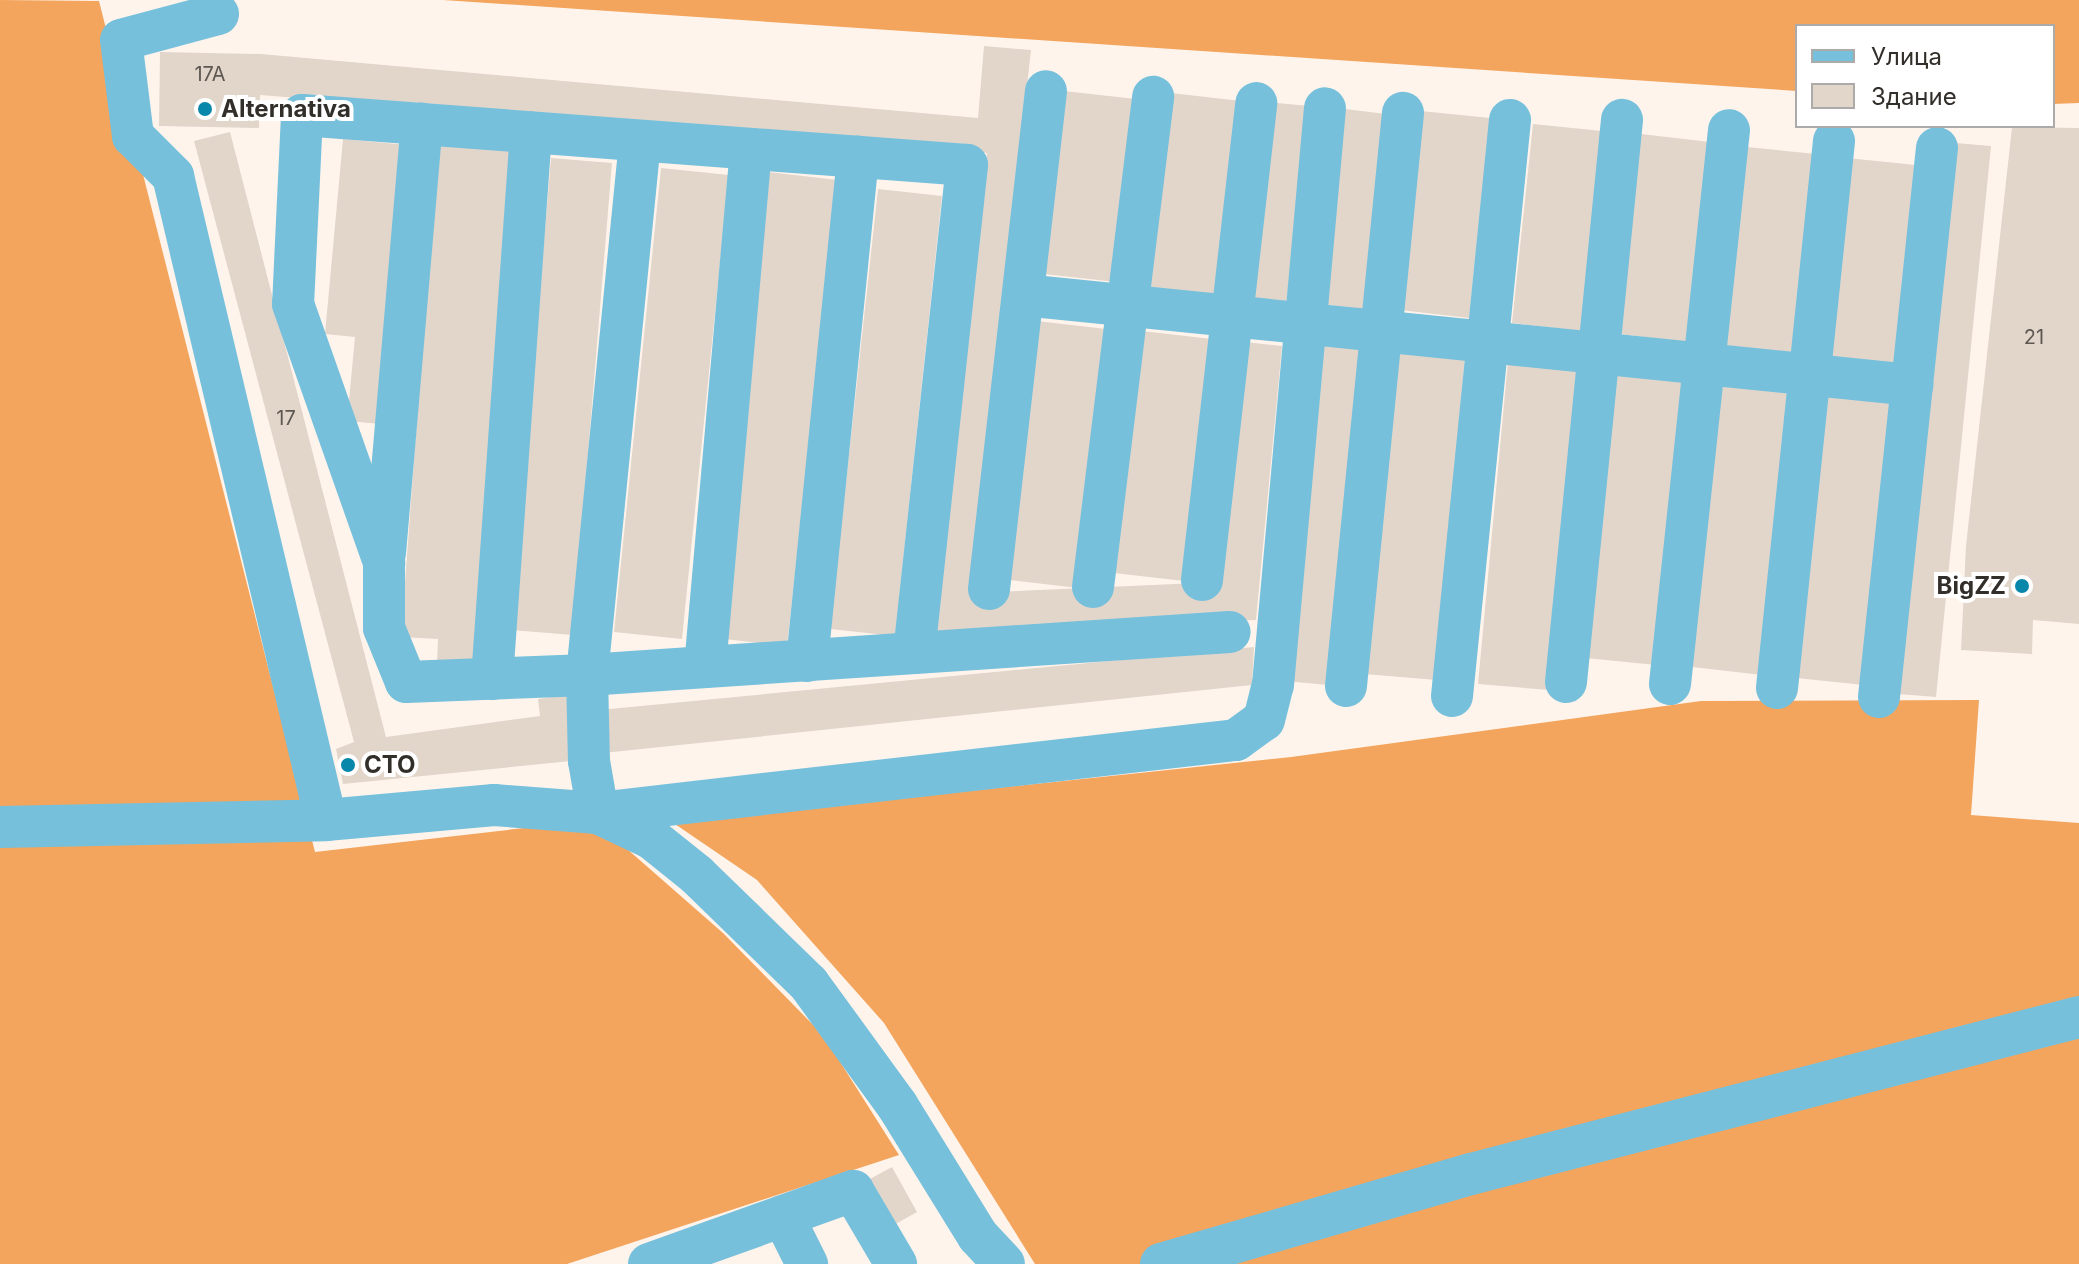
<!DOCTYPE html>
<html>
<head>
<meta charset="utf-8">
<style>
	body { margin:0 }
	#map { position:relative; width:2079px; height:1264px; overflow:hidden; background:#fff4ec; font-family:Inter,sans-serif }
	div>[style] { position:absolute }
	.forest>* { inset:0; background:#f3a55e }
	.building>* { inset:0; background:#e2d6cb }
	.minor>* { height:42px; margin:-21px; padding:0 21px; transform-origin:21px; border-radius:21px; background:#76c0dc }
	.dots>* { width:22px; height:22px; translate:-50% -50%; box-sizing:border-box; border:4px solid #fff; border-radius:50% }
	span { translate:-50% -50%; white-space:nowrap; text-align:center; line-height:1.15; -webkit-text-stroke:8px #fff; paint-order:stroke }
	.number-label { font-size:20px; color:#5e5852 }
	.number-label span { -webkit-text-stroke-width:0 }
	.poi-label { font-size:24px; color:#322e2a; font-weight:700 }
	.left { translate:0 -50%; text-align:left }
	.right { translate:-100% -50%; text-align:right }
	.legend { position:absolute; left:1795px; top:24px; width:260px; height:104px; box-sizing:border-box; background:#fff; border:2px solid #adabaa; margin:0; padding:10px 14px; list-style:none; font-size:24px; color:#322e2a }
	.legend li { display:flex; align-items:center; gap:16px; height:40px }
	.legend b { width:40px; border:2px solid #adabaa }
</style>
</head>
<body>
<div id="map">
	<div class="forest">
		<div style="clip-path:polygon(0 0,99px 1px,315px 852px,594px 820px,723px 933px,823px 1035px,899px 1155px,567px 1264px,0 1264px)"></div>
		<div style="clip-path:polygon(443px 0,2079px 0,2079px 103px,2053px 104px,2053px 26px,1797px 26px,1797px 91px)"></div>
		<div style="clip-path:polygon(1979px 700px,1971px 815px,2079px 823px,2079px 1264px,1035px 1264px,884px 1023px,757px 880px,672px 822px,1291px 757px,1701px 701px)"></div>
	</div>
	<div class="building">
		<div style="clip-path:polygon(984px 46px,1031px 50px,971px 593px,1220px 582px,1245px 342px,1282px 346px,1256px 620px,932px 633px,987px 153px,260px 95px,259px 128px,159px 126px,160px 52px,261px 54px,978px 118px)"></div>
		<div style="clip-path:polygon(1064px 91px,1136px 99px,1116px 282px,1044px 274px)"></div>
		<div style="clip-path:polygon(1171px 93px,1241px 101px,1220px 295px,1150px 288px)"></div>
		<div style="clip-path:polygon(1277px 103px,1310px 106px,1286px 306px,1253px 302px)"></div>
		<div style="clip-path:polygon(1345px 109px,1386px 114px,1363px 309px,1323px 304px)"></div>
		<div style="clip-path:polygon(1421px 111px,1490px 118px,1469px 318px,1400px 310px)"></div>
		<div style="clip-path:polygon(1533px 124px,1602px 131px,1581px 331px,1512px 323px)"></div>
		<div style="clip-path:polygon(2012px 127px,2079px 128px,2079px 624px,2033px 620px,2032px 654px,1961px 650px,1966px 546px)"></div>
		<div style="clip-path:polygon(230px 132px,386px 737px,540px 716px,538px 699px,567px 695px,571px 761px,343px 784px,336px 749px,354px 742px,194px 141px)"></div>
		<div style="clip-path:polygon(438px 134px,516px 140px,477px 667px,437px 664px,438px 639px,401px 637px)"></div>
		<div style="clip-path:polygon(1641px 134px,1710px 142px,1688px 342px,1619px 334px)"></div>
		<div style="clip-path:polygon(343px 139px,407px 145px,381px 424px,347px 421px,355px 337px,325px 334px)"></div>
		<div style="clip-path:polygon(1956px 143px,1991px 146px,1936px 697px,1898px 694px)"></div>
		<div style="clip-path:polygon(1747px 147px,1816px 154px,1795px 354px,1726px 346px)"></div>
		<div style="clip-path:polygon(551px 158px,612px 163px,573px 635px,511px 630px)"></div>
		<div style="clip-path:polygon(1847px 158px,1916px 165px,1895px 365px,1826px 357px)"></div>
		<div style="clip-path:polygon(661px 168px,729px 175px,682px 639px,614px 632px)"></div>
		<div style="clip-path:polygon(768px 172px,838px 180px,787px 646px,716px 638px)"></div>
		<div style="clip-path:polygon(878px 189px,942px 196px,895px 636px,830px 629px)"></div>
		<div style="clip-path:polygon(1037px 321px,1106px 329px,1078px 588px,1009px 580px)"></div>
		<div style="clip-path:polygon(1142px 331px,1212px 339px,1184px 581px,1114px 573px)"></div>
		<div style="clip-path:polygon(1320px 341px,1363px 346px,1328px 685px,1285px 681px)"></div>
		<div style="clip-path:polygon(1394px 351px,1465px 357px,1436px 680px,1365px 674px)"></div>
		<div style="clip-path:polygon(1508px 361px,1579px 368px,1549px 690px,1478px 684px)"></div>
		<div style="clip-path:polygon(1613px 373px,1683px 379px,1656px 665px,1586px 658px)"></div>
		<div style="clip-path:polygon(1721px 383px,1791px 391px,1762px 675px,1692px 667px)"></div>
		<div style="clip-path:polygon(1825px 396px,1894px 403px,1864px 685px,1796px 678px)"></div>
		<div style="clip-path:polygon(1254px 647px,1252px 685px,603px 753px,599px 710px)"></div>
		<div style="clip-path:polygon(892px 1167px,917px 1212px,892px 1226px,866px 1181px)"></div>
	</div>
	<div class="minor">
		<div style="left:218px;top:14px;width:100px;rotate:165deg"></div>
		<div style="left:121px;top:40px;width:97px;rotate:82.9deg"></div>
		<div style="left:133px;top:136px;width:57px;rotate:45deg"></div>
		<div style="left:173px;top:176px;width:662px;rotate:76.64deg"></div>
		<div style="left:640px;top:141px;width:537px;rotate:95.67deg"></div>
		<div style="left:587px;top:675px;width:86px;rotate:88.7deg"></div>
		<div style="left:589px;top:761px;width:53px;rotate:80.2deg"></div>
		<div style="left:598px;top:813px;width:642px;rotate:-6.53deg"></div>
		<div style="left:1236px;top:740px;width:34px;rotate:-36deg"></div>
		<div style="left:1264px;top:720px;width:36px;rotate:-76deg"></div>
		<div style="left:1273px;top:685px;width:579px;rotate:-84.85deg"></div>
		<div style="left:1023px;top:295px;width:894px;rotate:5.78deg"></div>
		<div style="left:385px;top:553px;width:431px;rotate:-85.1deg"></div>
		<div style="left:1202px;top:580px;width:480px;rotate:-83.5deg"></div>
		<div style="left:1093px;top:587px;width:494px;rotate:-83deg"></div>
		<div style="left:989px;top:589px;width:501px;rotate:-83.47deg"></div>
		<div style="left:914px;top:653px;width:491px;rotate:-83.8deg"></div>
		<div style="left:967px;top:165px;width:667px;rotate:-175.7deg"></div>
		<div style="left:302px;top:115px;width:189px;rotate:92.7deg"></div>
		<div style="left:293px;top:304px;width:275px;rotate:70.6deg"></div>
		<div style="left:384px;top:563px;width:65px;rotate:90deg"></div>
		<div style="left:384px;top:628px;width:58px;rotate:67.8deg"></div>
		<div style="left:406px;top:682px;width:181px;rotate:-2.2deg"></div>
		<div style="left:587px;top:675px;width:644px;rotate:-3.83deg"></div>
		<div style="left:807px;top:661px;width:507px;rotate:-84.22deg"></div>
		<div style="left:705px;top:667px;width:520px;rotate:-84.93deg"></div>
		<div style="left:492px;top:679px;width:548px;rotate:-85.92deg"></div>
		<div style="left:1566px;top:682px;width:565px;rotate:-84.31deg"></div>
		<div style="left:1670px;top:684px;width:557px;rotate:-83.92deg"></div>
		<div style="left:1346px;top:686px;width:576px;rotate:-84.32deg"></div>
		<div style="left:1777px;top:688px;width:550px;rotate:-84.05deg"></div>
		<div style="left:1452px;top:696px;width:579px;rotate:-84.25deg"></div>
		<div style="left:1879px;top:697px;width:552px;rotate:-83.97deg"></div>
		<div style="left:0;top:827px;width:326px;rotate:-1.2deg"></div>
		<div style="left:326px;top:820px;width:169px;rotate:-5.1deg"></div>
		<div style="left:494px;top:805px;width:104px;rotate:4.4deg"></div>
		<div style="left:598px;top:813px;width:59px;rotate:25.3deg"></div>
		<div style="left:651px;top:838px;width:59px;rotate:38.8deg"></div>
		<div style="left:697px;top:875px;width:156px;rotate:44.2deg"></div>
		<div style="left:809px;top:984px;width:150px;rotate:54deg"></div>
		<div style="left:897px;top:1105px;width:154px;rotate:58.3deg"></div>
		<div style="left:978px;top:1236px;width:38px;rotate:47deg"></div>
		<div style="left:783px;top:1216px;width:54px;rotate:63.4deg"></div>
		<div style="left:649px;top:1264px;width:217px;rotate:-19.7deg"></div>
		<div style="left:853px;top:1191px;width:85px;rotate:59.5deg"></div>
		<div style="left:1161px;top:1264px;width:323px;rotate:-16.2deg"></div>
		<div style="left:1471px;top:1174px;width:628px;rotate:-14.48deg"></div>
	</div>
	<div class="dots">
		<div style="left:205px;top:109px;background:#0987aa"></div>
		<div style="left:2022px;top:586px;background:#0987aa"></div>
		<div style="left:348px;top:765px;background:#0987aa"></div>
	</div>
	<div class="number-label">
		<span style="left:210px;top:74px">17А</span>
		<span style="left:2034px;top:337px">21</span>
		<span style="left:286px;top:418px">17</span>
	</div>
	<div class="poi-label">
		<span class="left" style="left:221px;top:109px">Alternativa</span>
		<span class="right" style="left:2006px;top:586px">BigZZ</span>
		<span class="left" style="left:364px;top:765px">СТО</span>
	</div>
	<ul class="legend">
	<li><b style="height:10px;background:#76c0dc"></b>Улица</li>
	<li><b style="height:22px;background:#e2d6cb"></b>Здание</li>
	</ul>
</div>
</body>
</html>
